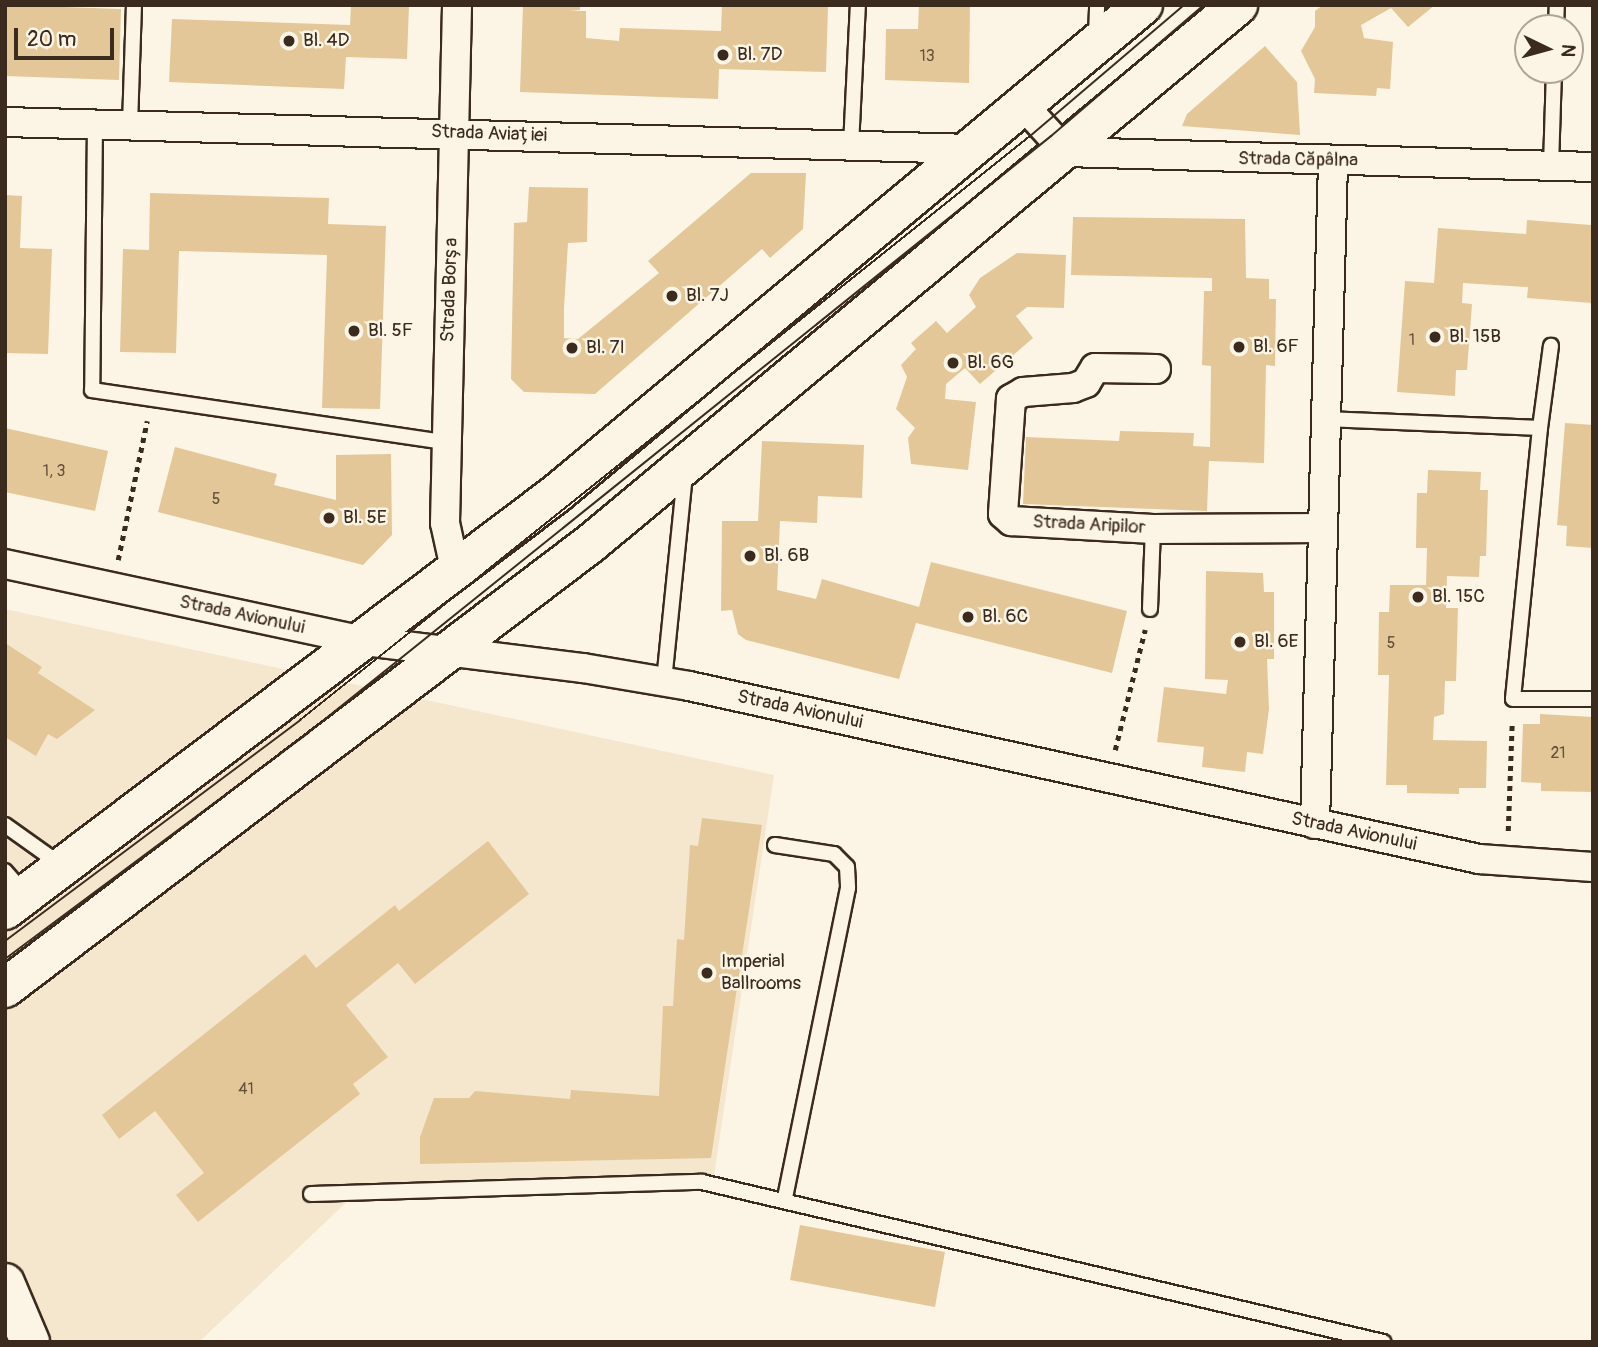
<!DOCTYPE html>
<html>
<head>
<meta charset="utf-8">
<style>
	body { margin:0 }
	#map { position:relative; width:1598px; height:1347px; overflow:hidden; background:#fcf5e5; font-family:Pangolin,sans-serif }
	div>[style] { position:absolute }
	.built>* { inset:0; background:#f4e7ce }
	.building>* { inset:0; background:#e3c798 }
	.path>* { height:4.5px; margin-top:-2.25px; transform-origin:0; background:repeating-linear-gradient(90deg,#3b2a1e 0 5px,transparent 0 10px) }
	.roads { filter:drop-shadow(2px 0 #3b2a1e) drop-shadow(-2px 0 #3b2a1e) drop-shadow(0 2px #3b2a1e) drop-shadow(0 -2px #3b2a1e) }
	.lane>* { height:14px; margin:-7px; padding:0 7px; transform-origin:7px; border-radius:7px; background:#fcf5e5 }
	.street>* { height:28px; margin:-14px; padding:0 14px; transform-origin:14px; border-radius:14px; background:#fcf5e5 }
	.secondary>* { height:38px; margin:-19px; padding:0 19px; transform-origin:19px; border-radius:19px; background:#fcf5e5 }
	.primary>* { height:38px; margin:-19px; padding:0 19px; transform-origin:19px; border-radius:19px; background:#fcf5e5 }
	.tram>* { height:2px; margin:-1px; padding:0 1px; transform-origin:1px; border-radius:1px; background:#3b2a1e }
	.dots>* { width:19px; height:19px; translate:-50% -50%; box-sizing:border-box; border:4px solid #fcf5e5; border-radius:50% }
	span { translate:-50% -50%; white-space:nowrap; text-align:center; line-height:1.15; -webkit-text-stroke:5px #fcf5e5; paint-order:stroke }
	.number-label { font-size:16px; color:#65513c }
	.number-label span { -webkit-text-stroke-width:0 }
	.poi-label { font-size:19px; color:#3b2a1e }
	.left { translate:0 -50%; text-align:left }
	.street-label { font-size:19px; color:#3b2a1e }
	.frame { position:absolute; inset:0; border:7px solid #3b2a1e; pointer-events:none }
	.north { position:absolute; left:1514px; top:14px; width:70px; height:70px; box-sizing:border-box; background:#fcf5e5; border:2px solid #afa495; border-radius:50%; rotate:95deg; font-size:19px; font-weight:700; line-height:28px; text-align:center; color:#3b2a1e }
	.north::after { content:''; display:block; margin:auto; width:24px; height:32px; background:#3b2a1e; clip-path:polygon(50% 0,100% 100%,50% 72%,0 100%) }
	.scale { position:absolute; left:14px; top:28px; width:100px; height:32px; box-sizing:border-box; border:4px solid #3b2a1e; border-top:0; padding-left:9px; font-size:21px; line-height:24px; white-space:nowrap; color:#3b2a1e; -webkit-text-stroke:5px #fcf5e5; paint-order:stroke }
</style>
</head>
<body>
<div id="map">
	<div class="built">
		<div style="clip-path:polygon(5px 609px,774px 775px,712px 1189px,352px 1197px,199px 1342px,5px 1342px)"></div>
	</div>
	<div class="building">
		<div style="clip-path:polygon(5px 5px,121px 9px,119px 80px,5px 76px)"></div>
		<div style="clip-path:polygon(351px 5px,409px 5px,407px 59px,346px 57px,344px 89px,169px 82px,172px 19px,350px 25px)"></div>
		<div style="clip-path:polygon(523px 5px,580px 5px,580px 10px,570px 11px,586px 11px,586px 38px,619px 41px,620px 28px,721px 31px,722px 5px,828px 5px,826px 72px,719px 69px,718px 99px,520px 92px)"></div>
		<div style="clip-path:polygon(919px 5px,970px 5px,969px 83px,885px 80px,886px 29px,918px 29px)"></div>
		<div style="clip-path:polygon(1323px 5px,1435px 5px,1408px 27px,1391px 8px,1361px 25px,1364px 38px,1393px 42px,1390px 89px,1377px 88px,1376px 96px,1314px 93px,1315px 79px,1301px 51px,1315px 27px,1315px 11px)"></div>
		<div style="clip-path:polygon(1265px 46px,1297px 82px,1300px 135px,1182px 126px,1187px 114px)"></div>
		<div style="clip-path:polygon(751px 173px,806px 173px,803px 229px,770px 258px,762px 249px,595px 394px,524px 392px,511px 379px,514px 223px,527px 222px,529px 187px,588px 188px,587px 242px,568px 243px,564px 308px,564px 338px,578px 339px,659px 273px,648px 261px)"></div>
		<div style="clip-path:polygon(150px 193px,329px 198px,328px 224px,386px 226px,380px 409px,322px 408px,327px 255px,179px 251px,176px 353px,120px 352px,123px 249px,149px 250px)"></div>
		<div style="clip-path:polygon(5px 195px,22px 196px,20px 248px,52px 249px,48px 354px,5px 353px)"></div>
		<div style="clip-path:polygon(1073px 217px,1245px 219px,1246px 278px,1269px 279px,1269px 299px,1276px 299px,1275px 366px,1266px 365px,1264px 463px,1209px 461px,1207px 511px,1023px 504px,1026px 437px,1119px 441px,1120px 431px,1194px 433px,1193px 446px,1210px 447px,1211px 366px,1202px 365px,1204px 291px,1212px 291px,1212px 278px,1071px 275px)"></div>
		<div style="clip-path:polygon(1527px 220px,1591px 225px,1592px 303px,1527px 298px,1528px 287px,1463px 283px,1462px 303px,1472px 304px,1467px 370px,1456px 370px,1455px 396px,1397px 392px,1405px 281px,1434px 283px,1438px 228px,1526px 234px)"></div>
		<div style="clip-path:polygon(1017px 253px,1066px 255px,1064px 308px,1027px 307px,1016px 316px,1033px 338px,980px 384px,965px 368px,946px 384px,945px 399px,976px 402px,968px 470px,911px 464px,908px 438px,915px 428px,896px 409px,907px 377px,901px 365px,916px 349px,911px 343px,936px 321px,947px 333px,976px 307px,969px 295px,980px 278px)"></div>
		<div style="clip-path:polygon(1565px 423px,1593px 425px,1593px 548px,1566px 546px,1567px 526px,1557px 525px)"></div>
		<div style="clip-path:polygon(5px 428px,108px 451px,95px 511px,5px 492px)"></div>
		<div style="clip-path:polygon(762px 441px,864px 445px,862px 498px,818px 496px,817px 523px,780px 521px,777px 590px,816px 599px,822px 579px,919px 607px,931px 562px,1127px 611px,1112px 673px,916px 623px,899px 679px,746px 640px,738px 634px,732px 610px,721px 611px,722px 521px,758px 521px)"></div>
		<div style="clip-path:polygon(175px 447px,277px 474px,274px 485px,336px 500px,336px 455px,391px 454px,392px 535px,363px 565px,158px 512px)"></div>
		<div style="clip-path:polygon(1428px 470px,1481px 472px,1480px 490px,1488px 490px,1486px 556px,1480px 556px,1479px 577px,1447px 576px,1446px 608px,1458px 608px,1456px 681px,1445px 681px,1444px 714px,1434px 717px,1433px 740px,1487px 741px,1486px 788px,1459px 788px,1459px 794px,1407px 793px,1407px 785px,1386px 785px,1389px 675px,1378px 675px,1379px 612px,1389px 612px,1390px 585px,1426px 585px,1427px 548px,1416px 548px,1417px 493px,1427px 493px)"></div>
		<div style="clip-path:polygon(1206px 571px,1263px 573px,1264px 592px,1274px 592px,1274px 659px,1267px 659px,1269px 709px,1263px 754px,1247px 752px,1245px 772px,1202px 767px,1204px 747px,1157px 742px,1164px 687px,1226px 694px,1228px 680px,1205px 679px)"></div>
		<div style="clip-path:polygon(5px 643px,42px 667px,38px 673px,95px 710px,57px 739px,48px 734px,36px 756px,5px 737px)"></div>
		<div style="clip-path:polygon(1540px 714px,1593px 717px,1593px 792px,1541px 791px,1541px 783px,1521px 782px,1523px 724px,1540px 724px)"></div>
		<div style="clip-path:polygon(702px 818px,762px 825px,711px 1158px,420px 1164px,420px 1137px,434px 1098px,469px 1098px,475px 1091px,570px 1099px,571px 1090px,659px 1096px,663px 1006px,673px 1006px,677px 939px,684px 940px,690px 845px,698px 846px)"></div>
		<div style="clip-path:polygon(488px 841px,529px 894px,415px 984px,398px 963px,346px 1005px,388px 1057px,353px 1084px,360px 1094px,198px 1222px,176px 1195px,204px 1173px,155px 1111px,119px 1139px,102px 1115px,305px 954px,316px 968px,395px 905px,399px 911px)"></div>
		<div style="clip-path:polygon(800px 1225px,945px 1252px,935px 1307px,790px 1280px)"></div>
	</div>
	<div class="path">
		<div style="left:118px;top:560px;width:142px;rotate:-78.2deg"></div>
		<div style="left:1115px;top:750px;width:124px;rotate:-76deg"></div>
		<div style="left:1508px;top:831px;width:110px;rotate:-87.9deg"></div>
	</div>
	<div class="roads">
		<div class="lane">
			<div style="left:1556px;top:28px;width:23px;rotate:-88deg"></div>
			<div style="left:1096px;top:37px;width:32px;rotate:-88deg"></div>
			<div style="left:95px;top:124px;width:266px;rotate:90.6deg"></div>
			<div style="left:92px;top:390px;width:358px;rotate:8.4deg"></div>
			<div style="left:130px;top:125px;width:120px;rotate:-88.1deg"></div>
			<div style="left:851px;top:146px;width:141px;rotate:-87.2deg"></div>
			<div style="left:1551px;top:166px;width:96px;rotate:-88.2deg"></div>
			<div style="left:1326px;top:419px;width:214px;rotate:2.4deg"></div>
			<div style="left:1540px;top:428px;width:83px;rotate:-82.4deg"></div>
			<div style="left:1540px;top:428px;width:272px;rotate:95.7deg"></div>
			<div style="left:1513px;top:699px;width:80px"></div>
			<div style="left:1150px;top:609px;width:80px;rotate:-87.9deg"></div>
			<div style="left:664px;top:681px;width:208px;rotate:-84.2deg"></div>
			<div style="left:5px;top:825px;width:69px;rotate:35.5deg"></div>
			<div style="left:775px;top:845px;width:60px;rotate:8.7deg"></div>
			<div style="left:834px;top:854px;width:18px;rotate:45deg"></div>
			<div style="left:847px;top:867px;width:21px;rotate:87deg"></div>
			<div style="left:848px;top:888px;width:317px;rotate:101.5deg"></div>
			<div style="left:5px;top:871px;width:30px;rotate:49deg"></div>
			<div style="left:311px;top:1194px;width:391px;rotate:-1.8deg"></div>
			<div style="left:702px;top:1182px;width:700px;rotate:13.22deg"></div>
		</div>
		<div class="street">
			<div style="left:1024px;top:106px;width:62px;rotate:47.6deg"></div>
			<div style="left:1066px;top:152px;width:527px;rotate:1.63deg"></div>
			<div style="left:5px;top:122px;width:968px;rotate:1.6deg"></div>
			<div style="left:1156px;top:369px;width:61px;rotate:-179.1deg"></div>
			<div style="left:1095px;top:368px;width:17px;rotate:121deg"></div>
			<div style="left:1086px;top:383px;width:14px;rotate:159deg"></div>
			<div style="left:1073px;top:388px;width:50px;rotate:175.4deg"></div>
			<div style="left:1023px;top:392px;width:14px;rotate:150deg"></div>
			<div style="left:1011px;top:399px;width:115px;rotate:94deg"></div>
			<div style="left:1003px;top:514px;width:11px;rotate:41deg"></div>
			<div style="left:1011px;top:521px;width:142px;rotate:3.2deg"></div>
			<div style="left:1153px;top:529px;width:170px;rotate:-0.3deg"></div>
			<div style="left:5px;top:564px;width:368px;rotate:12.1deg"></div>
			<div style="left:365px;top:641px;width:220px;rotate:7.1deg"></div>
			<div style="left:583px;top:668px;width:108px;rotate:9.6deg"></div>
			<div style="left:689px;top:686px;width:809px;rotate:12.35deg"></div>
			<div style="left:1479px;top:859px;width:114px;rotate:4deg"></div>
			<div style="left:456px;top:573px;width:51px;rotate:-102.4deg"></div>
			<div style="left:445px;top:523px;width:518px;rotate:-88.67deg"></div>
			<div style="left:1315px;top:824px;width:663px;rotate:-88.44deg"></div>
		</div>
		<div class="secondary">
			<div style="left:5px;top:1283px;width:64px;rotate:67deg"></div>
		</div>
		<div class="primary">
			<div style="left:5px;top:910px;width:690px;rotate:-37.05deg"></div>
			<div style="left:556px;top:494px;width:764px;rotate:-39.8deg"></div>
			<div style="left:5px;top:988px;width:734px;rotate:-37.2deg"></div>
			<div style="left:590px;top:544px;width:843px;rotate:-39.75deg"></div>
		</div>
	</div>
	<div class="tram">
		<div style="left:5px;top:941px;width:369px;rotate:-36.8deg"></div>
		<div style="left:300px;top:720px;width:935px;rotate:-38.66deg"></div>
		<div style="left:1030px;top:136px;width:202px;rotate:-40.4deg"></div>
		<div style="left:5px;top:959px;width:379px;rotate:-36.7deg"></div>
		<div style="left:309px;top:732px;width:952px;rotate:-38.77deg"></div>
		<div style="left:1051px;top:136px;width:201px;rotate:-40.6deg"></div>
	</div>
	<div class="dots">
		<div style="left:289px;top:41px;background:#3b2a1e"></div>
		<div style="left:723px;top:55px;background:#3b2a1e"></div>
		<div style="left:672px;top:296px;background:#3b2a1e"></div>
		<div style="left:354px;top:331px;background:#3b2a1e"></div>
		<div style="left:1435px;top:337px;background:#3b2a1e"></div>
		<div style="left:1239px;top:347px;background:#3b2a1e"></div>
		<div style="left:572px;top:348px;background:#3b2a1e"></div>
		<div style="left:953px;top:363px;background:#3b2a1e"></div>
		<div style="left:329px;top:518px;background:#3b2a1e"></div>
		<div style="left:750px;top:556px;background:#3b2a1e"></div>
		<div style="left:1418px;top:597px;background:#3b2a1e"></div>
		<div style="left:968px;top:617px;background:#3b2a1e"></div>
		<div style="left:1240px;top:642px;background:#3b2a1e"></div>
		<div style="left:707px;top:973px;background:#3b2a1e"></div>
	</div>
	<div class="number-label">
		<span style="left:927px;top:56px">13</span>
		<span style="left:1412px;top:340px">1</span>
		<span style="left:54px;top:471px">1, 3</span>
		<span style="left:216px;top:499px">5</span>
		<span style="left:1391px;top:643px">5</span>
		<span style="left:1558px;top:753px">21</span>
		<span style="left:246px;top:1089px">41</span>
	</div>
	<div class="poi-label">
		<span class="left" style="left:303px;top:41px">Bl. 4D</span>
		<span class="left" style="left:737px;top:55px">Bl. 7D</span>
		<span class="left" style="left:686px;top:296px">Bl. 7J</span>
		<span class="left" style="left:368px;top:331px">Bl. 5F</span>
		<span class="left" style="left:1449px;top:337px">Bl. 15B</span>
		<span class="left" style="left:1253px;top:347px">Bl. 6F</span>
		<span class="left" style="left:586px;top:348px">Bl. 7I</span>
		<span class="left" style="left:967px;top:363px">Bl. 6G</span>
		<span class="left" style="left:343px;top:518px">Bl. 5E</span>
		<span class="left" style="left:764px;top:556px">Bl. 6B</span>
		<span class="left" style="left:1432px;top:597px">Bl. 15C</span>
		<span class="left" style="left:982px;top:617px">Bl. 6C</span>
		<span class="left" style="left:1254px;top:642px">Bl. 6E</span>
		<span class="left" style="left:721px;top:973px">Imperial<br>Ballrooms</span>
	</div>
	<div class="street-label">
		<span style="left:489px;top:134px;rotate:2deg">Strada Aviației</span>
		<span style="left:1298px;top:160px;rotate:1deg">Strada Căpâlna</span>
		<span style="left:450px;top:290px;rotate:-88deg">Strada Borșa</span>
		<span style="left:1089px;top:525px;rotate:3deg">Strada Aripilor</span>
		<span style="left:242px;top:615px;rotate:12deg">Strada Avionului</span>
		<span style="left:800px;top:710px;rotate:12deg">Strada Avionului</span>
		<span style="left:1354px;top:832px;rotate:12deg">Strada Avionului</span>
	</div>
	<div class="frame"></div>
	<div class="north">N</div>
	<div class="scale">20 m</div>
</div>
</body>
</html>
